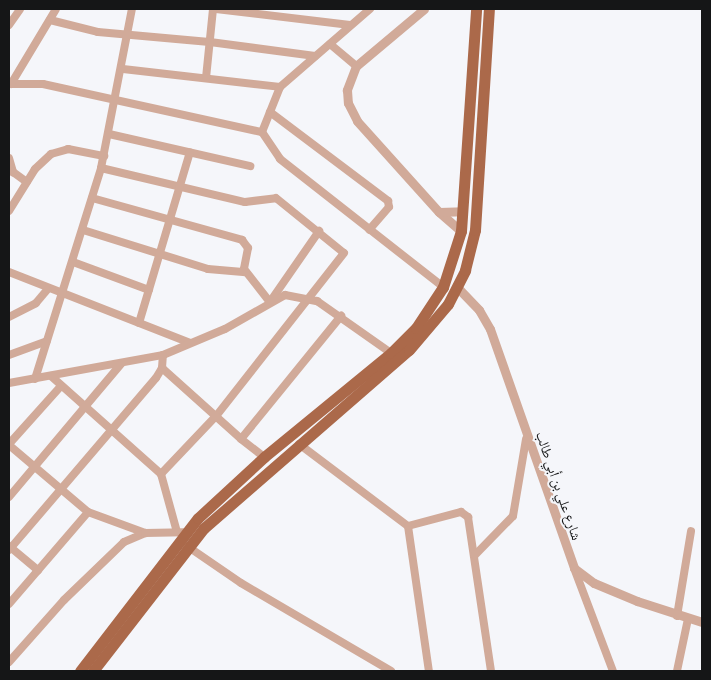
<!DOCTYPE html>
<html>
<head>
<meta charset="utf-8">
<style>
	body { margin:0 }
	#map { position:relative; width:711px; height:680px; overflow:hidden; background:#f5f6fa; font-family:"Source Sans 3","Noto Naskh Arabic",sans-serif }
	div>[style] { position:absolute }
	.minor>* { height:8px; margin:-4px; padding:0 4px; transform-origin:4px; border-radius:4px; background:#d1aa99 }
	.tertiary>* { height:9px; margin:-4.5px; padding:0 4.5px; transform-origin:4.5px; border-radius:4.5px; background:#d1aa99 }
	.primary>* { height:11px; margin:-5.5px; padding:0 5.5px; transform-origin:5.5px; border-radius:5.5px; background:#ab694a }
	span { translate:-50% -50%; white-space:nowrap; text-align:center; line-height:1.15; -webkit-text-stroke:4px #f5f6fa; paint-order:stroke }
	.street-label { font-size:14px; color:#151617 }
	.frame { position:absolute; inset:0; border:10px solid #151617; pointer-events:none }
</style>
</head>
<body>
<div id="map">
	<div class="minor">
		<div style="left:216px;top:9px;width:135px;rotate:6.8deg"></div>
		<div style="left:50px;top:20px;width:49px;rotate:14deg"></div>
		<div style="left:98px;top:32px;width:112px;rotate:5.1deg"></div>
		<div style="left:210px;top:42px;width:106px;rotate:7.6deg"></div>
		<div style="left:9px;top:25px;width:19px;rotate:-55deg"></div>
		<div style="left:330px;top:44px;width:34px;rotate:40deg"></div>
		<div style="left:123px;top:69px;width:158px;rotate:6.5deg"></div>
		<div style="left:280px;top:87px;width:119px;rotate:-40.9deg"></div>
		<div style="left:206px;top:78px;width:69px;rotate:-84.2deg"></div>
		<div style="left:9px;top:84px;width:34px"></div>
		<div style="left:43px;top:84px;width:224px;rotate:12.4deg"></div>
		<div style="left:262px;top:132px;width:48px;rotate:-68.2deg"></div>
		<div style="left:11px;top:84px;width:87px;rotate:-59deg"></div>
		<div style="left:270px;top:112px;width:148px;rotate:37deg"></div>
		<div style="left:388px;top:201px;width:6px;rotate:81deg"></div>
		<div style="left:389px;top:207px;width:30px;rotate:131deg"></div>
		<div style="left:262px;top:132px;width:32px;rotate:56deg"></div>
		<div style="left:280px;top:159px;width:207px;rotate:38.1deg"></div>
		<div style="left:109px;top:134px;width:145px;rotate:12.8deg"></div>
		<div style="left:9px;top:158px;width:15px;rotate:74deg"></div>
		<div style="left:13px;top:172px;width:17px;rotate:36deg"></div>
		<div style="left:101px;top:168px;width:148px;rotate:13.3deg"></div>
		<div style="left:245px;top:202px;width:31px;rotate:-7deg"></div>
		<div style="left:276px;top:198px;width:87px;rotate:39deg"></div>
		<div style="left:344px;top:253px;width:207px;rotate:128.1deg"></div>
		<div style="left:216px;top:416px;width:80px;rotate:133.5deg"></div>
		<div style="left:92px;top:198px;width:156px;rotate:15.6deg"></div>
		<div style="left:242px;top:240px;width:10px;rotate:53deg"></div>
		<div style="left:248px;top:248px;width:21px;rotate:101deg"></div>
		<div style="left:244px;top:269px;width:41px;rotate:52deg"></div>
		<div style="left:9px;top:211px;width:49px;rotate:-58.2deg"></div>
		<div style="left:35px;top:169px;width:22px;rotate:-43deg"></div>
		<div style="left:51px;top:154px;width:18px;rotate:-16deg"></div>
		<div style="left:68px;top:149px;width:37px;rotate:11deg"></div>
		<div style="left:83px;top:230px;width:131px;rotate:17.3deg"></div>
		<div style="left:208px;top:269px;width:38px;rotate:5deg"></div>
		<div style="left:73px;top:262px;width:81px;rotate:20.2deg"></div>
		<div style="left:9px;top:272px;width:194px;rotate:21.4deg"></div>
		<div style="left:272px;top:299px;width:83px;rotate:-55.3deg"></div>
		<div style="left:9px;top:317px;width:30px;rotate:-27deg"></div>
		<div style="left:36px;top:303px;width:17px;rotate:-50deg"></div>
		<div style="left:139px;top:323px;width:178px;rotate:-73.4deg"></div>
		<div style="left:9px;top:355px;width:40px;rotate:-20.2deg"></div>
		<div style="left:162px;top:368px;width:106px;rotate:41.9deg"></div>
		<div style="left:51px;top:376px;width:147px;rotate:41.7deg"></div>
		<div style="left:161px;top:474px;width:60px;rotate:74.6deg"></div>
		<div style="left:35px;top:379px;width:221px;rotate:-72.6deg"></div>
		<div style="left:101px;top:168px;width:162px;rotate:-79deg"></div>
		<div style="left:9px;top:383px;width:157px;rotate:-10.3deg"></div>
		<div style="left:163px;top:355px;width:67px;rotate:-22.8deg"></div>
		<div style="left:225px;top:329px;width:69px;rotate:-29.5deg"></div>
		<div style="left:285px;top:295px;width:33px;rotate:11deg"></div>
		<div style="left:317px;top:301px;width:90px;rotate:35.1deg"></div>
		<div style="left:9px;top:444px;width:78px;rotate:-48.1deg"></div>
		<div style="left:299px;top:444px;width:136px;rotate:37deg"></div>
		<div style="left:408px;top:526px;width:147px;rotate:81.8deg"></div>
		<div style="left:9px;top:445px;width:104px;rotate:40.3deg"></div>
		<div style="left:88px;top:512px;width:61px;rotate:20.2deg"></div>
		<div style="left:264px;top:457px;width:29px;rotate:-142deg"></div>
		<div style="left:241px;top:439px;width:159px;rotate:-50.9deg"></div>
		<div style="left:9px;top:497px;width:174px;rotate:-49.9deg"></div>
		<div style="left:408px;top:526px;width:55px;rotate:-14.8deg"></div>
		<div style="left:461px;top:512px;width:9px;rotate:36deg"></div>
		<div style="left:468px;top:517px;width:156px;rotate:81.5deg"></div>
		<div style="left:9px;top:546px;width:38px;rotate:40deg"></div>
		<div style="left:187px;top:546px;width:65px;rotate:34.4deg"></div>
		<div style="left:241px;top:583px;width:174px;rotate:30.4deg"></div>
		<div style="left:9px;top:550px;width:226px;rotate:-49.5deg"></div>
		<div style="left:156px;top:378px;width:12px;rotate:-59deg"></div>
		<div style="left:162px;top:368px;width:13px;rotate:-86deg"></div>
		<div style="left:475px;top:555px;width:54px;rotate:-45.7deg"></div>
		<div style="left:513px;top:516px;width:78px;rotate:-80.4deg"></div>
		<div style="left:574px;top:568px;width:110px;rotate:69.3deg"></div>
		<div style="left:9px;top:604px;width:121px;rotate:-49.3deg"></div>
		<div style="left:677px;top:616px;width:86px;rotate:-80.6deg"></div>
		<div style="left:9px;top:662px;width:83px;rotate:-48.4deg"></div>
		<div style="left:64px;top:600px;width:83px;rotate:-44deg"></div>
		<div style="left:124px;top:542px;width:23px;rotate:-23deg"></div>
		<div style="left:145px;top:533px;width:39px;rotate:-1deg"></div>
		<div style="left:677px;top:671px;width:53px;rotate:-78.1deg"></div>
	</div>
	<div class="tertiary">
		<div style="left:424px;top:9px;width:89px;rotate:140deg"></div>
		<div style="left:356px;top:66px;width:26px;rotate:111deg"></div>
		<div style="left:347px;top:90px;width:13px;rotate:86deg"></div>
		<div style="left:348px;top:103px;width:20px;rotate:63deg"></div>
		<div style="left:357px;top:121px;width:122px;rotate:48deg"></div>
		<div style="left:439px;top:212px;width:29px;rotate:41deg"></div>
		<div style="left:439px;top:212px;width:24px;rotate:-2deg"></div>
		<div style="left:457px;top:287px;width:32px;rotate:46deg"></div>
		<div style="left:479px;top:310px;width:22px;rotate:60deg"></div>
		<div style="left:490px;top:329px;width:253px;rotate:70.6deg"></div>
		<div style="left:574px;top:568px;width:25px;rotate:37deg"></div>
		<div style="left:594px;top:583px;width:47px;rotate:22.7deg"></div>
		<div style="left:637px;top:601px;width:68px;rotate:17.9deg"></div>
	</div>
	<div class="primary">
		<div style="left:80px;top:671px;width:193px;rotate:-52.4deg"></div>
		<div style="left:198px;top:518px;width:90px;rotate:-42.7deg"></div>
		<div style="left:264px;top:457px;width:164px;rotate:-39.3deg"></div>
		<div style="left:391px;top:353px;width:35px;rotate:-45deg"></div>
		<div style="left:416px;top:328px;width:49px;rotate:-56.6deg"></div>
		<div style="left:443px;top:287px;width:59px;rotate:-72.2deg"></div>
		<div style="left:461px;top:231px;width:223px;rotate:-86.1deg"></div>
		<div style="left:93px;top:671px;width:181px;rotate:-52.2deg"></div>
		<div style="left:204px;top:528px;width:271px;rotate:-41deg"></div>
		<div style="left:409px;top:350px;width:60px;rotate:-49.7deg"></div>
		<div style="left:448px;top:304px;width:38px;rotate:-63deg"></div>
		<div style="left:465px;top:270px;width:41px;rotate:-76deg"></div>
		<div style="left:475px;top:230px;width:221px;rotate:-86.4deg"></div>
	</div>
	<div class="street-label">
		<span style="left:558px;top:486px;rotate:71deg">شارع علي بن أبي طالب</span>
	</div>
	<div class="frame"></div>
</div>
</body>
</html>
